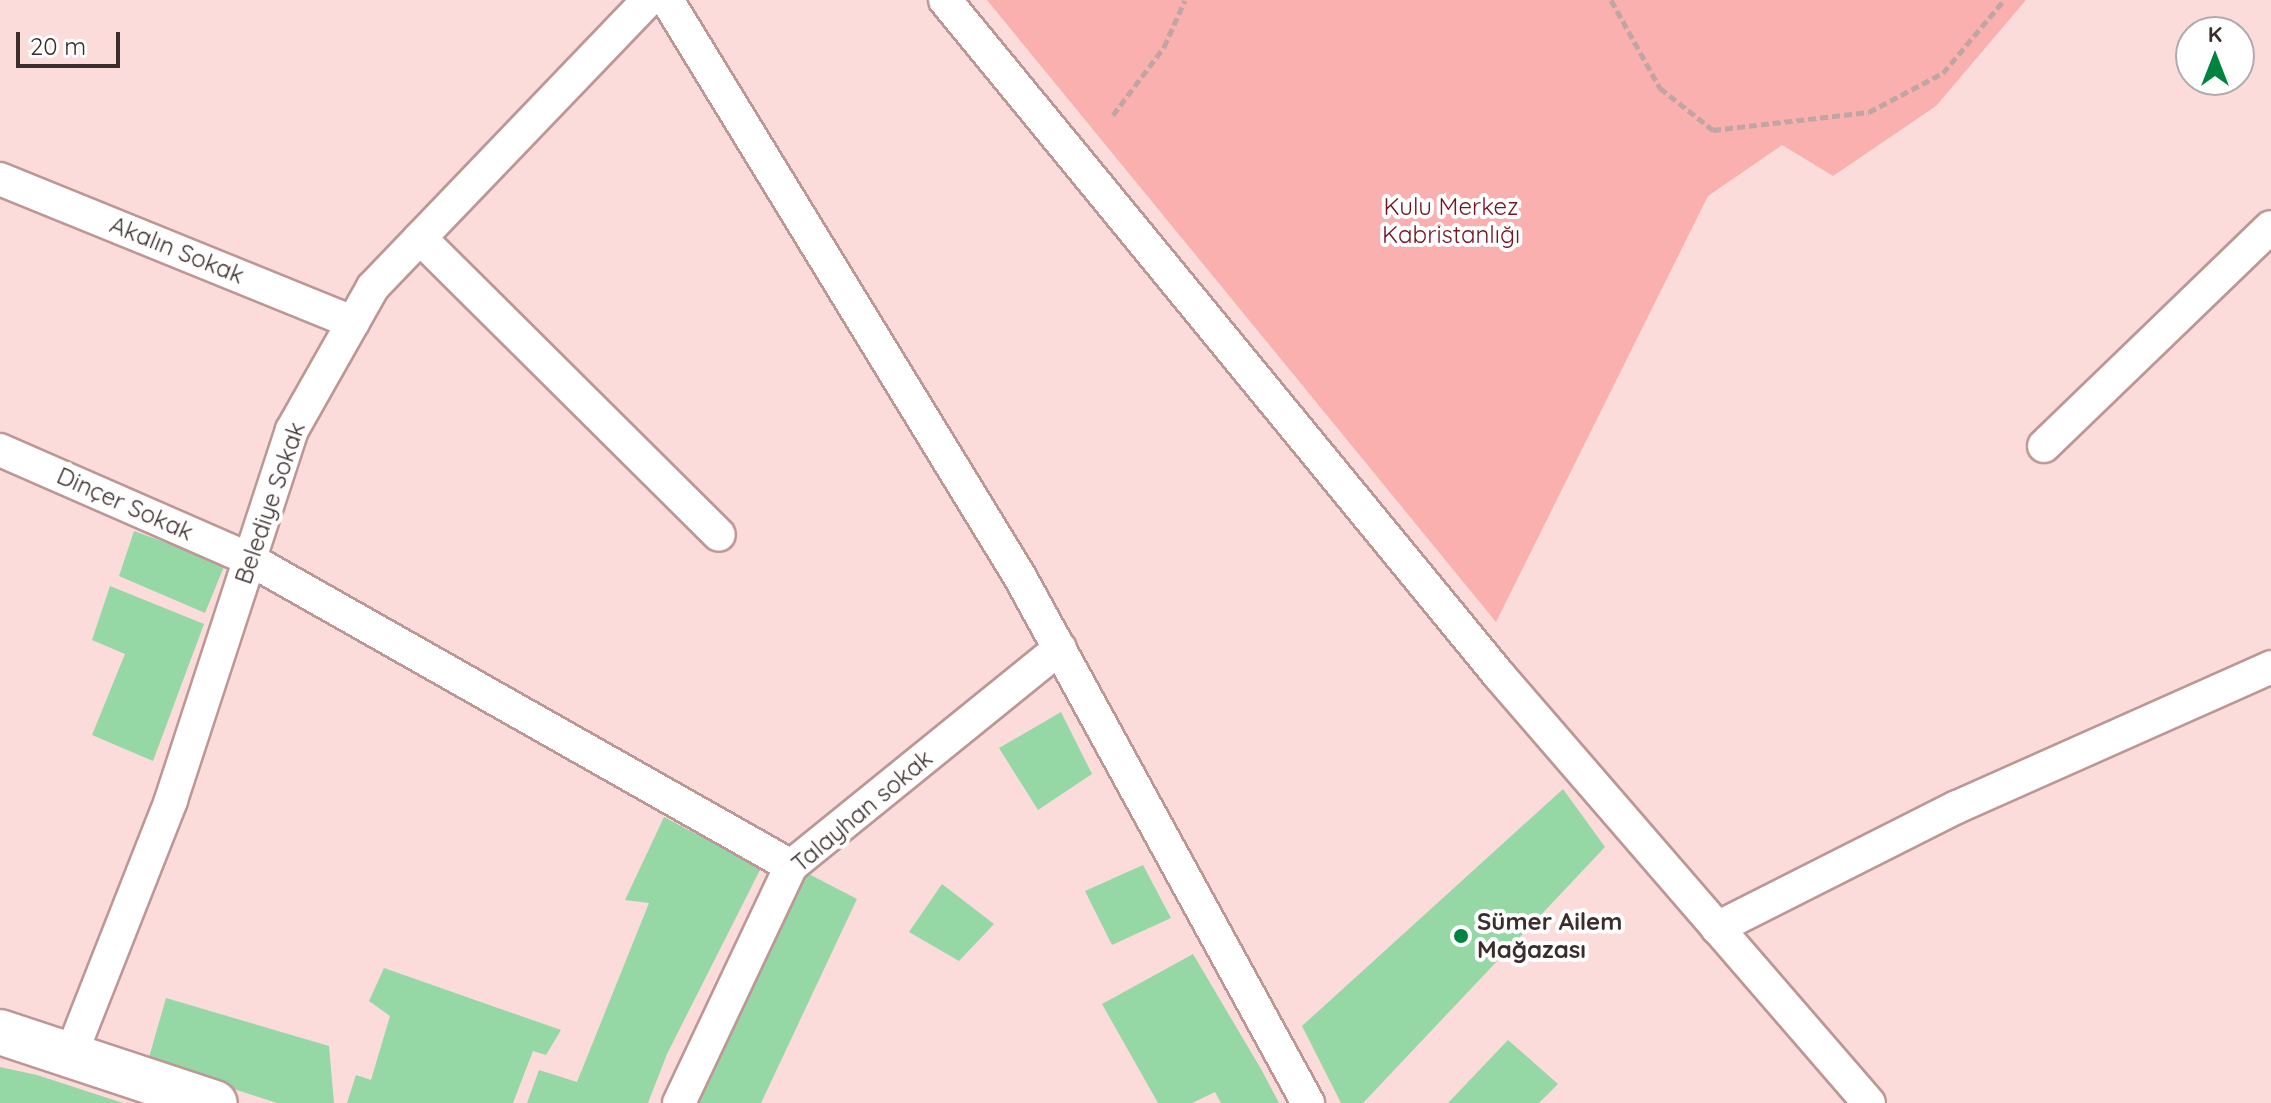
<!DOCTYPE html>
<html>
<head>
<meta charset="utf-8">
<style>
	body { margin:0 }
	#map { position:relative; width:2271px; height:1103px; overflow:hidden; background:#fcdcda; font-family:Quicksand,sans-serif }
	div>[style] { position:absolute }
	.green>* { inset:0; background:#f9b0ae }
	.building>* { inset:0; background:#95d7a5 }
	.path>* { height:5px; margin-top:-2.5px; transform-origin:0; background:repeating-linear-gradient(90deg,#c0a5a4 0 8px,transparent 0 12px) }
	.roads { filter:drop-shadow(2px 0 #bc9795) drop-shadow(-2px 0 #bc9795) drop-shadow(0 2px #bc9795) drop-shadow(0 -2px #bc9795) }
	.street>* { height:32px; margin:-16px; padding:0 16px; transform-origin:16px; border-radius:16px; background:#fff }
	.secondary>* { height:44px; margin:-22px; padding:0 22px; transform-origin:22px; border-radius:22px; background:#fff }
	.dots>* { width:22px; height:22px; translate:-50% -50%; box-sizing:border-box; border:4px solid #fff; border-radius:50% }
	span { translate:-50% -50%; white-space:nowrap; text-align:center; line-height:1.15; -webkit-text-stroke:8px #fff; paint-order:stroke }
	.park-label { font-size:24px; color:#73151f }
	.street-label { font-size:24px; color:#3c2d2d }
	.poi-label { font-size:24px; color:#3c2d2d; font-weight:700 }
	.left { translate:0 -50%; text-align:left }
	.north { position:absolute; left:2175px; top:16px; width:80px; height:80px; box-sizing:border-box; background:#fff; border:2px solid #b1abab; border-radius:50%; rotate:0deg; font-size:22px; font-weight:700; line-height:32px; text-align:center; color:#3c2d2d }
	.north::after { content:''; display:block; margin:auto; width:28px; height:36px; background:#00833e; clip-path:polygon(50% 0,100% 100%,50% 72%,0 100%) }
	.scale { position:absolute; left:16px; top:32px; width:104px; height:36px; box-sizing:border-box; border:4px solid #3c2d2d; border-top:0; padding-left:10px; font-size:24px; line-height:28px; white-space:nowrap; color:#3c2d2d; -webkit-text-stroke:6px #fff; paint-order:stroke }
</style>
</head>
<body>
<div id="map">
	<div class="green">
		<div style="clip-path:polygon(987px 0,2026px 0,1936px 106px,1833px 176px,1782px 145px,1708px 196px,1496px 622px)"></div>
	</div>
	<div class="building">
		<div style="clip-path:polygon(134px 531px,225px 564px,205px 613px,119px 576px)"></div>
		<div style="clip-path:polygon(110px 586px,204px 624px,153px 761px,92px 735px,125px 654px,92px 640px)"></div>
		<div style="clip-path:polygon(1061px 712px,1092px 774px,1038px 810px,999px 748px)"></div>
		<div style="clip-path:polygon(1563px 789px,1605px 847px,1363px 1103px,1341px 1103px,1302px 1026px)"></div>
		<div style="clip-path:polygon(664px 817px,761px 868px,667px 1054px,648px 1103px,527px 1103px,539px 1070px,577px 1082px,649px 903px,625px 900px)"></div>
		<div style="clip-path:polygon(1143px 865px,1171px 918px,1112px 945px,1085px 891px)"></div>
		<div style="clip-path:polygon(805px 872px,857px 899px,761px 1103px,695px 1103px)"></div>
		<div style="clip-path:polygon(942px 884px,994px 924px,959px 961px,909px 932px)"></div>
		<div style="clip-path:polygon(1193px 954px,1261px 1069px,1279px 1103px,1221px 1103px,1215px 1092px,1192px 1103px,1158px 1103px,1102px 1004px)"></div>
		<div style="clip-path:polygon(384px 968px,561px 1030px,546px 1055px,533px 1051px,513px 1103px,347px 1103px,356px 1075px,371px 1080px,390px 1016px,369px 1001px)"></div>
		<div style="clip-path:polygon(166px 998px,329px 1046px,334px 1103px,277px 1103px,148px 1061px)"></div>
		<div style="clip-path:polygon(1508px 1040px,1558px 1084px,1539px 1103px,1448px 1103px)"></div>
		<div style="clip-path:polygon(0 1067px,37px 1075px,123px 1103px,0 1103px)"></div>
	</div>
	<div class="path">
		<div style="left:1611px;top:0;width:101px;rotate:60.9deg"></div>
		<div style="left:1660px;top:88px;width:68px;rotate:38.4deg"></div>
		<div style="left:1713px;top:130px;width:157px;rotate:-6.6deg"></div>
		<div style="left:1869px;top:112px;width:84px;rotate:-27.8deg"></div>
		<div style="left:1943px;top:73px;width:95px;rotate:-50.1deg"></div>
		<div style="left:1113px;top:115px;width:85px;rotate:-53.1deg"></div>
		<div style="left:1164px;top:47px;width:51px;rotate:-65.9deg"></div>
	</div>
	<div class="roads">
		<div class="street">
			<div style="left:667px;top:0;width:676px;rotate:58.54deg"></div>
			<div style="left:1020px;top:577px;width:600px;rotate:61.3deg"></div>
			<div style="left:945px;top:0;width:872px;rotate:50.63deg"></div>
			<div style="left:1498px;top:674px;width:567px;rotate:49.15deg"></div>
			<div style="left:0;top:179px;width:381px;rotate:22.1deg"></div>
			<div style="left:420px;top:238px;width:421px;rotate:44.8deg"></div>
			<div style="left:2044px;top:446px;width:315px;rotate:-44deg"></div>
			<div style="left:0;top:450px;width:272px;rotate:23.6deg"></div>
			<div style="left:249px;top:559px;width:623px;rotate:29.53deg"></div>
			<div style="left:1717px;top:928px;width:269px;rotate:-26.8deg"></div>
			<div style="left:1957px;top:807px;width:344px;rotate:-24deg"></div>
			<div style="left:70px;top:1057px;width:276px;rotate:-68.5deg"></div>
			<div style="left:171px;top:800px;width:389px;rotate:-71.9deg"></div>
			<div style="left:292px;top:430px;width:164px;rotate:-60.5deg"></div>
			<div style="left:373px;top:287px;width:397px;rotate:-46.2deg"></div>
			<div style="left:679px;top:1103px;width:262px;rotate:-64.7deg"></div>
			<div style="left:791px;top:866px;width:346px;rotate:-39deg"></div>
		</div>
		<div class="secondary">
			<div style="left:0;top:1032px;width:226px;rotate:18.3deg"></div>
		</div>
	</div>
	<div class="dots">
		<div style="left:1461px;top:936px;background:#00833e"></div>
	</div>
	<div class="park-label">
		<span style="left:1451px;top:221px">Kulu Merkez<br>Kabristanlığı</span>
	</div>
	<div class="street-label">
		<span style="left:177px;top:250px;rotate:22deg">Akalın Sokak</span>
		<span style="left:270px;top:503px;rotate:-71deg">Belediye Sokak</span>
		<span style="left:125px;top:504px;rotate:24deg">Dinçer Sokak</span>
		<span style="left:862px;top:811px;rotate:-40deg">Talayhan sokak</span>
	</div>
	<div class="poi-label">
		<span class="left" style="left:1477px;top:936px">Sümer Ailem<br>Mağazası</span>
	</div>
	<div class="north">K</div>
	<div class="scale">20 m</div>
</div>
</body>
</html>
